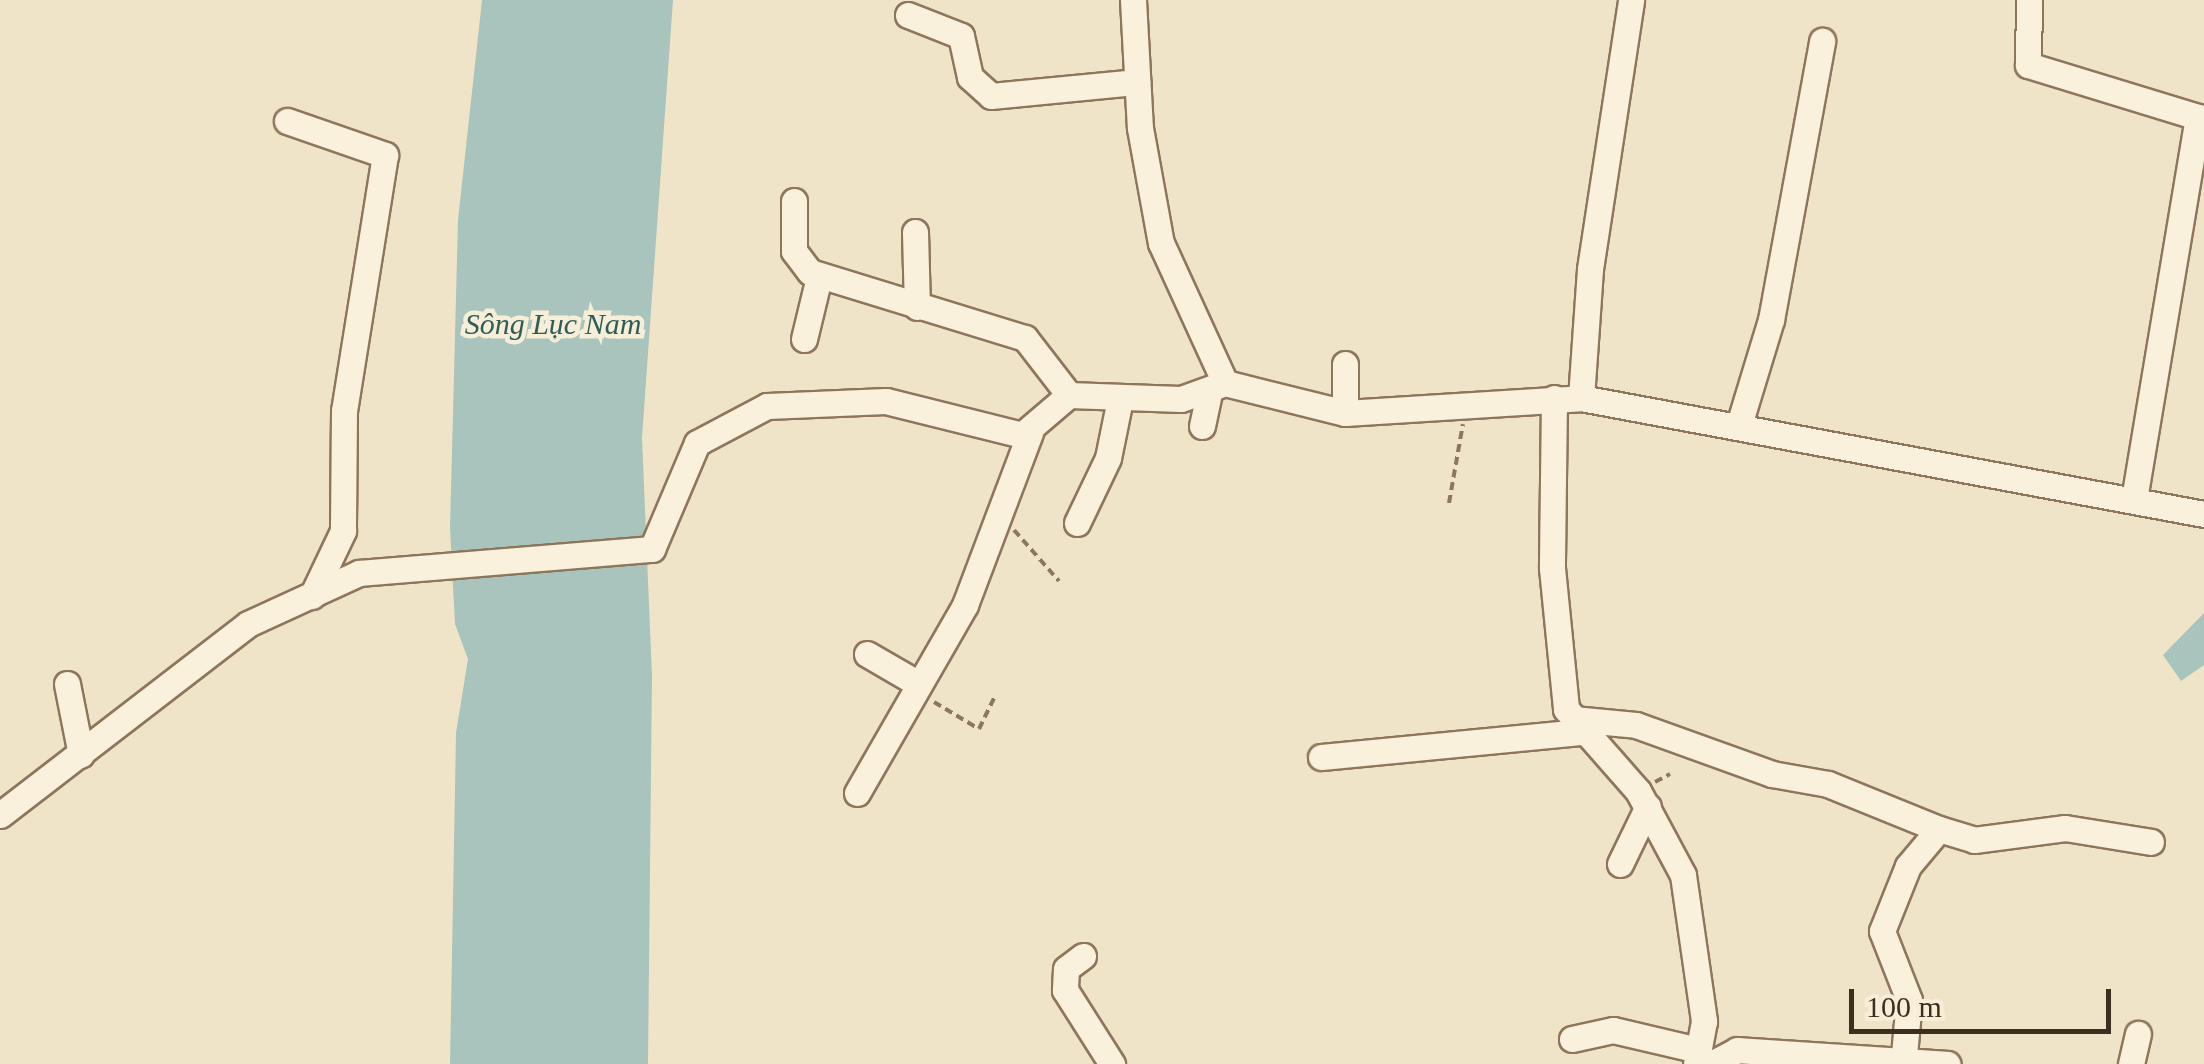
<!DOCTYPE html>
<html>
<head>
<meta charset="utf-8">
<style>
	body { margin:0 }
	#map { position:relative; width:2204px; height:1064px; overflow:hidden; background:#f0e4c8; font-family:Georgia,serif }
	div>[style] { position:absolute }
	.water>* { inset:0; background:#a9c4bc }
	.path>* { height:4px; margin-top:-2px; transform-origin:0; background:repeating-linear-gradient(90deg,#8d765c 0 8px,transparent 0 13px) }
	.roads { filter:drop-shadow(2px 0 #8d765c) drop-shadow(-2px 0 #8d765c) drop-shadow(0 2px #8d765c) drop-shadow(0 -2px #8d765c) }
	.minor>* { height:25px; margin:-12.5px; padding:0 12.5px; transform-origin:12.5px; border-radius:12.5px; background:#faf1dc }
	span { translate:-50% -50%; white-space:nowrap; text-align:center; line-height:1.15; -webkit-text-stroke:9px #f7eed8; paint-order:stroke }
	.water-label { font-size:30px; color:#2f5d5a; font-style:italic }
	.scale { position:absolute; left:1849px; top:989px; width:262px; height:45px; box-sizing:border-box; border:5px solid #3d2e20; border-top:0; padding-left:12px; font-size:30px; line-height:35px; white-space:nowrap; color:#3d2e20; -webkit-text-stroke:8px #f7eed8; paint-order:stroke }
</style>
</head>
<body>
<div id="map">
	<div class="water">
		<div style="clip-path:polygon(482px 0,673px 0,642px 438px,652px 676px,648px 1064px,450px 1064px,456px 733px,468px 659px,455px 624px,450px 528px,458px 220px)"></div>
		<div style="clip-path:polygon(2204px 613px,2204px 665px,2181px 681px,2163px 655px)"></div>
	</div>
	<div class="path">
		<div style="left:1449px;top:503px;width:80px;rotate:-80deg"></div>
		<div style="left:1014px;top:530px;width:68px;rotate:48.6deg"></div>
		<div style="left:934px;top:702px;width:52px;rotate:31deg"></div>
		<div style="left:979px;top:729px;width:37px;rotate:-64deg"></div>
		<div style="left:1655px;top:782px;width:17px;rotate:-28deg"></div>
	</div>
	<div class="roads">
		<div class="minor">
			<div style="left:1133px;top:0;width:128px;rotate:86.9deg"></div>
			<div style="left:1140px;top:128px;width:117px;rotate:79.7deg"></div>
			<div style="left:1161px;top:243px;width:154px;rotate:65.4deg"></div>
			<div style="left:2029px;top:0;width:65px;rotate:90.9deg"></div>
			<div style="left:2028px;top:65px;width:178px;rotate:17deg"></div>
			<div style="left:2198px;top:117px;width:387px;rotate:99.5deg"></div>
			<div style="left:908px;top:15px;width:57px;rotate:21.6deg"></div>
			<div style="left:961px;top:36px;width:42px;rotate:77.6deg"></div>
			<div style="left:970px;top:77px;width:28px;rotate:42deg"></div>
			<div style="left:991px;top:96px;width:147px;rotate:-5.5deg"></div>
			<div style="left:287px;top:121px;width:104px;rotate:19.1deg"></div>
			<div style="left:385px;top:155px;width:259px;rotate:99.1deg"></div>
			<div style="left:344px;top:411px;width:120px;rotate:90.5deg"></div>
			<div style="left:343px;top:531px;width:72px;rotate:115.5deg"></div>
			<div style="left:794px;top:201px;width:50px;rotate:90deg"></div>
			<div style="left:794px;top:251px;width:26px;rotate:53deg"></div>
			<div style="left:810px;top:272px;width:225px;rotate:17.1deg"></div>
			<div style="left:1025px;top:338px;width:72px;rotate:52.3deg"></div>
			<div style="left:915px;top:232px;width:75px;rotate:88.5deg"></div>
			<div style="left:804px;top:339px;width:64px;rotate:-76.4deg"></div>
			<div style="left:1554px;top:398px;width:170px;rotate:90.7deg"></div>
			<div style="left:1552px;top:568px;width:142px;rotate:84.3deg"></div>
			<div style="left:1566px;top:709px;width:109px;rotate:48.7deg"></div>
			<div style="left:1638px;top:791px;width:95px;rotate:61.8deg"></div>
			<div style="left:1683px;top:875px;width:148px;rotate:81.8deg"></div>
			<div style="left:1704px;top:1021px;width:44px;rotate:100.5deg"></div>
			<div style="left:1581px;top:398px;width:129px;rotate:-86deg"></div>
			<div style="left:1590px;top:269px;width:272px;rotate:-81.3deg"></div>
			<div style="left:1345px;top:413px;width:49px;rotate:-90deg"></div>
			<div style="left:1739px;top:425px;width:110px;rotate:-73.1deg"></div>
			<div style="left:1771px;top:320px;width:284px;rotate:-79.6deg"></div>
			<div style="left:1202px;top:426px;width:35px;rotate:-78deg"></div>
			<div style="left:1077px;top:523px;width:72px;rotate:-64.5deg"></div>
			<div style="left:1108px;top:458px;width:60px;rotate:-78.5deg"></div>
			<div style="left:867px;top:654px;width:58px;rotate:30.1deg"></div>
			<div style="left:67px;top:684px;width:72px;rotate:78.8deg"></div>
			<div style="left:1573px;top:719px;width:63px;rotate:5.4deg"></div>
			<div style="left:1636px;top:725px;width:145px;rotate:19.8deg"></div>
			<div style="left:1772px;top:774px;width:57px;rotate:10.1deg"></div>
			<div style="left:1828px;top:784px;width:120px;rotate:22.1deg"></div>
			<div style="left:1321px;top:757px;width:261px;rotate:-5.5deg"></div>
			<div style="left:857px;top:793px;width:217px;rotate:-60.1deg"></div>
			<div style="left:965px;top:605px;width:184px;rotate:-69.3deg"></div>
			<div style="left:0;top:815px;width:313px;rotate:-37.6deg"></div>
			<div style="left:248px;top:624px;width:122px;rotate:-24.7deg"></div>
			<div style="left:359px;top:573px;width:294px;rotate:-4.7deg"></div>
			<div style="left:652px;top:549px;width:115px;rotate:-67deg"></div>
			<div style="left:697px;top:443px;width:79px;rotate:-27.9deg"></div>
			<div style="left:767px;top:406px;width:119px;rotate:-2.4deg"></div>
			<div style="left:886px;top:401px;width:140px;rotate:14deg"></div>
			<div style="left:1022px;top:435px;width:62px;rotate:-40.4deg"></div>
			<div style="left:1069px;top:395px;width:112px;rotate:2deg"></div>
			<div style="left:1181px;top:399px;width:47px;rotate:-20deg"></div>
			<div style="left:1225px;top:383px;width:124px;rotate:14deg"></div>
			<div style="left:1345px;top:413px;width:236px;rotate:-3.6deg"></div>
			<div style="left:1581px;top:398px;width:634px;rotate:10.55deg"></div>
			<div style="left:1620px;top:864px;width:64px;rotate:-64.2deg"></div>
			<div style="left:1083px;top:956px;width:21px;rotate:143deg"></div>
			<div style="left:1066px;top:969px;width:21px;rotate:93deg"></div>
			<div style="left:1065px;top:990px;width:88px;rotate:57.6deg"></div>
			<div style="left:1572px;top:1039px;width:42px;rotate:-12.4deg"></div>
			<div style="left:1613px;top:1030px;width:87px;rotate:13.2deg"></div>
			<div style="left:1904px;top:1055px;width:55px;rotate:-84.8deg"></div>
			<div style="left:1909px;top:1000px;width:74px;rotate:-111.4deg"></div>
			<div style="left:1882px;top:931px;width:70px;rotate:-68.2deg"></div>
			<div style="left:1908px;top:866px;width:48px;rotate:-50deg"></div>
			<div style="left:1939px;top:829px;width:37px;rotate:17deg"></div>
			<div style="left:1974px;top:840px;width:92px;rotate:-7.5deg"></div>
			<div style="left:2065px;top:828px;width:87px;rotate:9.2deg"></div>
			<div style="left:1711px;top:1064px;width:30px;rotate:-28deg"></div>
			<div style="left:1737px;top:1050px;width:211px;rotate:3.8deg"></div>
			<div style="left:2131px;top:1064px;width:31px;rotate:-77deg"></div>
		</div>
	</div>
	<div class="water-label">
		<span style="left:553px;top:324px">Sông Lục Nam</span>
	</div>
	<div class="scale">100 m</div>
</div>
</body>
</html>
